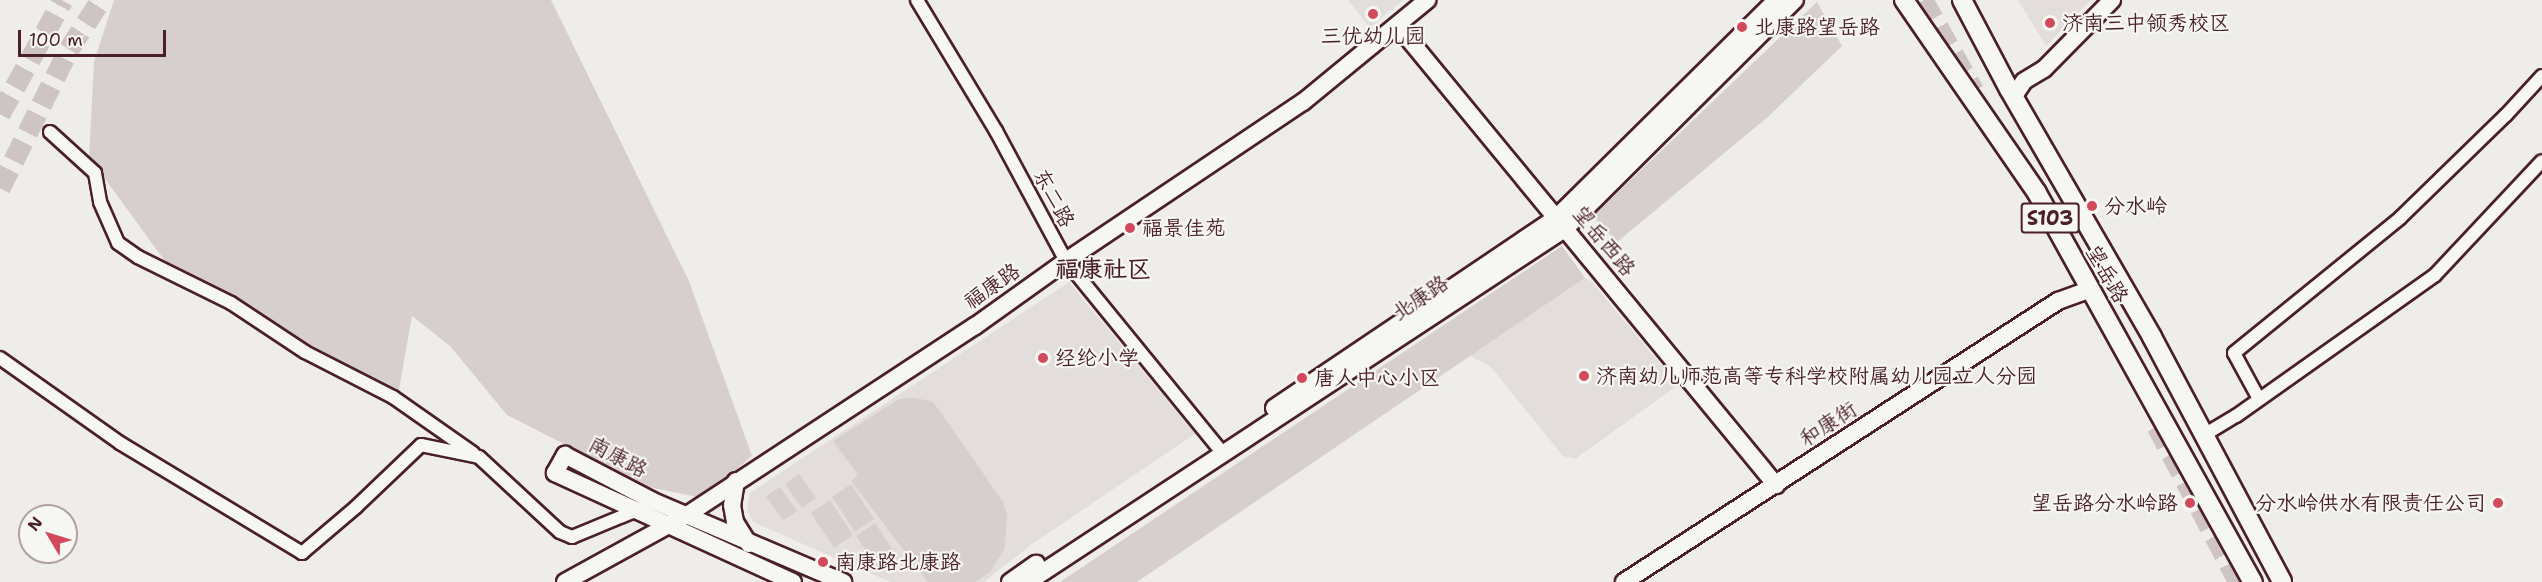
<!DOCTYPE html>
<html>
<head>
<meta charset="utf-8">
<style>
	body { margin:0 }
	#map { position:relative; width:2542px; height:582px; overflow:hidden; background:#efedea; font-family:"Shantell Sans","LXGW WenKai TC",sans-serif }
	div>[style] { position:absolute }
	.built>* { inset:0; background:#e3dedc }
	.green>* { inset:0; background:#d7cfce }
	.highway-tunnel>* { height:21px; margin-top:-10.5px; transform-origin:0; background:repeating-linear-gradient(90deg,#cec4c4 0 21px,transparent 0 31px) }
	.roads { filter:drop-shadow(2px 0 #4a1f2b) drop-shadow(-2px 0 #4a1f2b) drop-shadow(0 2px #4a1f2b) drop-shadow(0 -2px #4a1f2b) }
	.street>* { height:12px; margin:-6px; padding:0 6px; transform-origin:6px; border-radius:6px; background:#f6f6f2 }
	.secondary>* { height:16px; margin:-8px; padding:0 8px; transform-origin:8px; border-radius:8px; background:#f6f6f2 }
	.primary>* { height:18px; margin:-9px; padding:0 9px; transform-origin:9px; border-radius:9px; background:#f6f6f2 }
	.dots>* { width:16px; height:16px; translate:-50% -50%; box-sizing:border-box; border:3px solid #f6f6f2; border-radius:50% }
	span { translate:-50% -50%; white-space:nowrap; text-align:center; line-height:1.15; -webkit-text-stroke:4.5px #f6f6f2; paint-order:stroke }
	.shield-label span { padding:2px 4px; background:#f6f6f2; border:2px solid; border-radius:4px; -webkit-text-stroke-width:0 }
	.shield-label { font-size:20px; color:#4a1f2b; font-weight:700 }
	.poi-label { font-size:21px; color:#4a1f2b }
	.left { translate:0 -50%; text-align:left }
	.right { translate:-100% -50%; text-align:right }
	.street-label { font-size:21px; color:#4a1f2b }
	.quarter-label { font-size:24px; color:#4a1f2b; font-weight:700 }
	.north { position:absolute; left:18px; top:504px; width:60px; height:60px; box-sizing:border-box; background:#f6f6f2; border:2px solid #b1a0a2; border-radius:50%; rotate:308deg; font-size:16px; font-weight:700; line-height:24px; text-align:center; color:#4a1f2b }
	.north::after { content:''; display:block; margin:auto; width:21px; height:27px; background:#d1495b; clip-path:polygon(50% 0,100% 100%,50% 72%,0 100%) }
	.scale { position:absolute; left:18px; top:30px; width:148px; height:27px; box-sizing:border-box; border:3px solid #4a1f2b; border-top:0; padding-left:8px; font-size:18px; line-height:21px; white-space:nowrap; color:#4a1f2b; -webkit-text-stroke:4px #f6f6f2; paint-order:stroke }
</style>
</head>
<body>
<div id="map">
	<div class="built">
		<div style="clip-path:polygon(1348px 0,1403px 0,1370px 28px)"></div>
		<div style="clip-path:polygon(2018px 0,2091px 0,2046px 46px)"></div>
		<div style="clip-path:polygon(1585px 278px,1591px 281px,1678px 385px,1575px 459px,1563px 456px,1490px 366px,1470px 356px)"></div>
		<div style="clip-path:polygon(1069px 282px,1195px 434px,1032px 544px,984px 582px,890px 582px,753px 522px,747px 509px,750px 493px)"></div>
	</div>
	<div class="green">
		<div style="clip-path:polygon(114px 0,551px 0,689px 281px,752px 456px,702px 498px,649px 487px,507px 415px,450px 346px,412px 316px,397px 401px,181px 283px,89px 157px,94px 62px)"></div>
		<div style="clip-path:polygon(1817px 2px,1842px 46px,1769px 116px,1617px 242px,1593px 216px)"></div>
		<div style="clip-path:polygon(1562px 246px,1585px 278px,1137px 582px,1060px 582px)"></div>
		<div style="clip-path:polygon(913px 398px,932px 401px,940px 411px,1003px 502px,1007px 515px,1005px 548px,991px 571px,976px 582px,928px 582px,851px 481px,858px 475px,833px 441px,899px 399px)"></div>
		<div style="clip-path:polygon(799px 474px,816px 498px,802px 508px,785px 484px)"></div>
		<div style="clip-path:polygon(851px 484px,874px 519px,855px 532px,832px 497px)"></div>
		<div style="clip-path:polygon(780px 487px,797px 511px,783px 521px,766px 496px)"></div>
		<div style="clip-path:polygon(830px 500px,853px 535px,834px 548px,811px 513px)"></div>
		<div style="clip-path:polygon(875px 523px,898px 558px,879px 571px,856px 536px)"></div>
	</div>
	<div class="highway-tunnel">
		<div style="left:1923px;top:0;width:104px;rotate:60.7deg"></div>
		<div style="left:0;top:114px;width:130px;rotate:-61.1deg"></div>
		<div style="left:0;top:188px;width:155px;rotate:-63.6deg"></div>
		<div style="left:69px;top:49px;width:59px;rotate:-56.9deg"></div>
		<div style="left:2157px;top:426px;width:176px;rotate:62.3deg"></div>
	</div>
	<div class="roads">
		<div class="street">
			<div style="left:917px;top:0;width:153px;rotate:58.9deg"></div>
			<div style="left:996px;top:131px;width:148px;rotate:61.7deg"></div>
			<div style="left:1066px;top:261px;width:250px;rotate:50.8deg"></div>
			<div style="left:50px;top:132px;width:61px;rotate:42.3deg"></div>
			<div style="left:95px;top:173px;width:29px;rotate:80deg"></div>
			<div style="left:100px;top:202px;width:45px;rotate:66.3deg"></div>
			<div style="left:118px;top:243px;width:24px;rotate:35deg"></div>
			<div style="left:138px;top:257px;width:104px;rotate:26.3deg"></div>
			<div style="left:231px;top:303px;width:89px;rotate:33.5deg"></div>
			<div style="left:305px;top:352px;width:99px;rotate:27.1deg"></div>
			<div style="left:393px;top:397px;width:98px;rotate:35deg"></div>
			<div style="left:0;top:358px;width:147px;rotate:35.3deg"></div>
			<div style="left:120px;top:443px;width:213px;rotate:31.1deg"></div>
			<div style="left:302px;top:553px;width:71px;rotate:-40.4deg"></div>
			<div style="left:356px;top:507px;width:90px;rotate:-43.6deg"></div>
			<div style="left:421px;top:445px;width:59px;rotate:11.7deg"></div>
			<div style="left:479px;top:457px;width:110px;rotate:42.8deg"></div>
			<div style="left:560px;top:532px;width:13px;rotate:23deg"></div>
			<div style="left:572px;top:537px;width:76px;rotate:-22.5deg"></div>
			<div style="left:2259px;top:399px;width:52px;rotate:-118.5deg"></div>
			<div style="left:2234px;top:353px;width:214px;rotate:-39.1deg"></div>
			<div style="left:2400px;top:218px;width:148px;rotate:-44.2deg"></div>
			<div style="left:2506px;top:115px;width:53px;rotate:-47.3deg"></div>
			<div style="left:2204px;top:435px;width:37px;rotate:-31deg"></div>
			<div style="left:2236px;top:416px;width:244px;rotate:-35.3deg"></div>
			<div style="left:2435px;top:275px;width:156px;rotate:-46.8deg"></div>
		</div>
		<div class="secondary">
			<div style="left:1398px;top:26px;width:595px;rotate:50.53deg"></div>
			<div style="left:2014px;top:96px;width:18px;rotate:-56deg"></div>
			<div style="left:2024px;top:81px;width:23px;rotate:-31deg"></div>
			<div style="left:2044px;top:69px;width:97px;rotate:-45.4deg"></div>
			<div style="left:1274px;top:408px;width:340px;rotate:-34deg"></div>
			<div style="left:1556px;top:218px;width:310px;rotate:-44.7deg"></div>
			<div style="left:736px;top:481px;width:24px;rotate:99deg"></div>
			<div style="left:732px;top:505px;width:17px;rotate:80deg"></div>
			<div style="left:735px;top:522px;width:26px;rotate:58deg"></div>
			<div style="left:565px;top:582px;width:139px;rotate:-28.8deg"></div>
			<div style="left:687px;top:515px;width:344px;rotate:-33.3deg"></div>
			<div style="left:975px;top:326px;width:112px;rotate:-35.5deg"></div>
			<div style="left:1066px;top:261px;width:285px;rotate:-33.9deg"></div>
			<div style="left:1303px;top:102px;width:161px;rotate:-39.4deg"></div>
			<div style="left:793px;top:582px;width:262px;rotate:-155.4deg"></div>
			<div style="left:555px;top:473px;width:21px;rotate:-61deg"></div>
			<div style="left:565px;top:455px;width:99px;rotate:27.6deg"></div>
			<div style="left:653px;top:501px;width:207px;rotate:23.1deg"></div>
			<div style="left:1010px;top:582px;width:32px;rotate:-35deg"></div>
			<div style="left:1028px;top:582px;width:644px;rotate:-33.34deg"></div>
			<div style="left:1566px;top:228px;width:323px;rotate:-44.9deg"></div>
			<div style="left:1624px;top:582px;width:517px;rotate:-32.92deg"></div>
			<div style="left:2058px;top:301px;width:33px;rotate:-20deg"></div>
		</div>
		<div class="primary">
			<div style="left:1904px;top:0;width:234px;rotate:55.4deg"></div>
			<div style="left:2037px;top:193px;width:445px;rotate:61deg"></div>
			<div style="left:1962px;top:0;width:101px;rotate:62.2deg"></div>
			<div style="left:2009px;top:89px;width:286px;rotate:60deg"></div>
			<div style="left:2152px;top:337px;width:277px;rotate:62deg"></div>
		</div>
	</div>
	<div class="dots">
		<div style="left:1373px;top:14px;background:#d1495b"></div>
		<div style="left:2050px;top:23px;background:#d1495b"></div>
		<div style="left:1742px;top:27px;background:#d1495b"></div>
		<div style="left:2092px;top:206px;background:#d1495b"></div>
		<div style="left:1130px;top:228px;background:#d1495b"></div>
		<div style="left:1043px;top:358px;background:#d1495b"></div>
		<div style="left:1584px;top:376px;background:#d1495b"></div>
		<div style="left:1302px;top:378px;background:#d1495b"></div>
		<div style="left:2190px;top:503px;background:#d1495b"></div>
		<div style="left:2498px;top:503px;background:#d1495b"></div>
		<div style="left:823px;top:562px;background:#d1495b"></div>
	</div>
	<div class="shield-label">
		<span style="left:2050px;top:218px">S103</span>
	</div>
	<div class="poi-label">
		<span class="left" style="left:2062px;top:23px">济南三中领秀校区</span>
		<span class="left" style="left:1754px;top:27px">北康路望岳路</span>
		<span style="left:1373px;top:36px">三优幼儿园</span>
		<span class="left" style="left:2104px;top:206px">分水岭</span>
		<span class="left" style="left:1142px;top:228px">福景佳苑</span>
		<span class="left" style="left:1055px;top:358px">经纶小学</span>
		<span class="left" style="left:1596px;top:376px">济南幼儿师范高等专科学校附属幼儿园立人分园</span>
		<span class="left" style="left:1314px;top:378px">唐人中心小区</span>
		<span class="right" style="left:2178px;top:503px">望岳路分水岭路</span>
		<span class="right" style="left:2486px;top:503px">分水岭供水有限责任公司</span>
		<span class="left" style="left:835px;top:562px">南康路北康路</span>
	</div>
	<div class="street-label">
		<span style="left:1054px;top:198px;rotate:62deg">东二路</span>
		<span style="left:1604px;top:241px;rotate:50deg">望岳西路</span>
		<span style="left:2107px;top:274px;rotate:60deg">望岳路</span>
		<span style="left:992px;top:286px;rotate:-35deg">福康路</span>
		<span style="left:1420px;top:298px;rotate:-34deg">北康路</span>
		<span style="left:1828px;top:424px;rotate:-33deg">和康街</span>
		<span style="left:618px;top:457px;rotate:28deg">南康路</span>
	</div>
	<div class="quarter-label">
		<span style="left:1103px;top:270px">福康社区</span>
	</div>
	<div class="north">N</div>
	<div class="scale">100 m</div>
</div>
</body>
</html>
